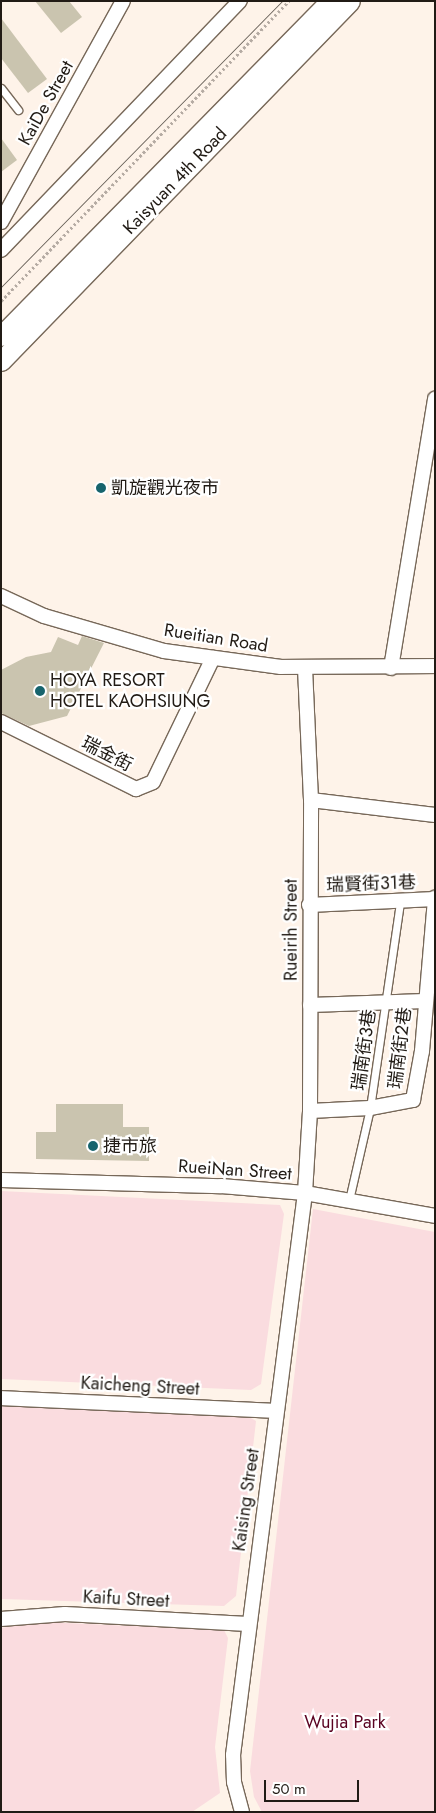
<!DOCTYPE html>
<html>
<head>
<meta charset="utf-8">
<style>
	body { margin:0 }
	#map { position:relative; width:436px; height:1813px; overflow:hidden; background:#fef3e9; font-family:Jost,"Noto Sans TC",sans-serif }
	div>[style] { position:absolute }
	.green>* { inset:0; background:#fadcdf }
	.building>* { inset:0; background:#cac4af }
	.path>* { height:2.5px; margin-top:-1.25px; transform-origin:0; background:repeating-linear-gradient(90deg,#b5aba3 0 2.5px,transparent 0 5px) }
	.roads { filter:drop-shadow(1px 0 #776859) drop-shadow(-1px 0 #776859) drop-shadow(0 1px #776859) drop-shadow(0 -1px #776859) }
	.lane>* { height:7px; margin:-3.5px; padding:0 3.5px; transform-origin:3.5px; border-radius:3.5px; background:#fff }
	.street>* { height:14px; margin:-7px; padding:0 7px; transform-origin:7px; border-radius:7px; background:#fff }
	.secondary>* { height:19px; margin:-9.5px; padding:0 9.5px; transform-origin:9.5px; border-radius:9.5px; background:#fff }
	.tram>* { height:1px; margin:-0.5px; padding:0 0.5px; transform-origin:0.5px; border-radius:0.5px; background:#655e56 }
	.dots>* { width:14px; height:14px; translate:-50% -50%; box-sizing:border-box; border:2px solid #fff; border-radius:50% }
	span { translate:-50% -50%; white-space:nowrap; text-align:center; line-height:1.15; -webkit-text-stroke:4.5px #fff; paint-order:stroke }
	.street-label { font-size:18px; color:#211b15 }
	.poi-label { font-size:18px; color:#211b15 }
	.left { translate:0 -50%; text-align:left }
	.park-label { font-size:18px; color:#5a0221 }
	.frame { position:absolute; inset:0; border:2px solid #211b15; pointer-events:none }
	.scale { position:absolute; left:264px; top:1780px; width:95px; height:22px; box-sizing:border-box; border:2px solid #211b15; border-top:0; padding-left:6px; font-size:15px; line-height:18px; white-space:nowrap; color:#211b15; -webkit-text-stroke:4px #fff; paint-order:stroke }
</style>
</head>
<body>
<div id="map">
	<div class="green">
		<div style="clip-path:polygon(1px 1191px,280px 1205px,284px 1214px,261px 1384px,251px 1390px,1px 1379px)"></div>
		<div style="clip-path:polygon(313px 1209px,435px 1232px,435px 1812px,262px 1812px,254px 1797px,250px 1771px)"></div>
		<div style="clip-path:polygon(1px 1406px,249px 1417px,256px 1421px,236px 1596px,224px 1606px,1px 1599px)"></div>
		<div style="clip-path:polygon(42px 1622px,224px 1630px,228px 1638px,215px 1747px,220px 1793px,192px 1812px,1px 1812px,1px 1628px)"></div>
	</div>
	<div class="building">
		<div style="clip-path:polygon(35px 1px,69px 1px,82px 17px,61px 33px)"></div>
		<div style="clip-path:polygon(1px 18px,47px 79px,28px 93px,1px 58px)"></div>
		<div style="clip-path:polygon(1px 138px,17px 160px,1px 172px)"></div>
		<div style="clip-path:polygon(82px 636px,104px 643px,67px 716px,29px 726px,1px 713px,1px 670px,26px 657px,51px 652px,58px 637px,78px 645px)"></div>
		<div style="clip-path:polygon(56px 1104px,123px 1104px,123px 1127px,149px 1127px,149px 1161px,36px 1159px,36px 1132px,56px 1132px)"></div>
	</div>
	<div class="path">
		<div style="left:1px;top:301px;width:416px;rotate:-46.2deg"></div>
	</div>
	<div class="roads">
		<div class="lane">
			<div style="left:1px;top:88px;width:28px;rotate:52deg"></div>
			<div style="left:349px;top:1200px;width:94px;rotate:-77.1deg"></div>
			<div style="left:370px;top:1108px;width:207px;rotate:-81.7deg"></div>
		</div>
		<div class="street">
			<div style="left:1px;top:222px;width:252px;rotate:-61.1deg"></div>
			<div style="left:1px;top:250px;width:345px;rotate:-46.2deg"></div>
			<div style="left:1px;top:596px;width:47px;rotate:24.9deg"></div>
			<div style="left:44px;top:616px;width:125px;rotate:16.3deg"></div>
			<div style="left:164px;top:651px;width:118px;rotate:7.8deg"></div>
			<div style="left:281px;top:667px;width:154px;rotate:-0.4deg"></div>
			<div style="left:391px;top:668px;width:273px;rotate:-80.7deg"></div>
			<div style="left:1px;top:722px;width:151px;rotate:26.4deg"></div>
			<div style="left:136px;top:789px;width:18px;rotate:-22deg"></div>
			<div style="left:153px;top:782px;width:138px;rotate:-64.2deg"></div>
			<div style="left:311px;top:800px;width:125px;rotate:6.9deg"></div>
			<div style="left:309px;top:905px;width:126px;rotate:-2.7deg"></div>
			<div style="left:310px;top:1005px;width:115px;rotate:-2deg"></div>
			<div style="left:310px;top:1111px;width:60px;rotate:-2.9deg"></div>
			<div style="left:370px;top:1108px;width:44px;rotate:-10.5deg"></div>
			<div style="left:413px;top:1100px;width:50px;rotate:-79.6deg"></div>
			<div style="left:422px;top:1051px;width:154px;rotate:-85.1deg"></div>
			<div style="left:1px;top:1180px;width:220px;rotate:1.6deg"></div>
			<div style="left:221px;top:1186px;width:84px;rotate:4.8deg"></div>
			<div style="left:305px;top:1193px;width:132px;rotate:10deg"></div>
			<div style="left:1px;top:1398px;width:275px;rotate:2.7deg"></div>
			<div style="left:1px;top:1619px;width:64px;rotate:-4.5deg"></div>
			<div style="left:65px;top:1614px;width:183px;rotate:3.1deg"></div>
			<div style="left:242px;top:1812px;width:31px;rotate:-105deg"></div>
			<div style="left:234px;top:1782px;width:27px;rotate:-92deg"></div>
			<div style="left:233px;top:1755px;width:567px;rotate:-82.7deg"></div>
			<div style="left:305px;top:1193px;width:82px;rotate:-86.5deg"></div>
			<div style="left:310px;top:1111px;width:311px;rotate:-89.8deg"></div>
			<div style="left:311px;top:800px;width:133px;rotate:-92.6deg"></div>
		</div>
		<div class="secondary">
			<div style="left:1px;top:336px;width:470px;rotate:-45.5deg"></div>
			<div style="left:1px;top:361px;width:501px;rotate:-45.89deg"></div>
		</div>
	</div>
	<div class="tram">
		<div style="left:1px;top:287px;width:401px;rotate:-45.5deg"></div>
	</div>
	<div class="dots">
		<div style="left:101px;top:488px;background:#17646d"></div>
		<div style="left:40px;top:691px;background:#17646d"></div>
		<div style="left:93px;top:1146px;background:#17646d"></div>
	</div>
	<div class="street-label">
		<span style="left:46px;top:103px;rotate:-61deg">KaiDe Street</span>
		<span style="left:175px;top:181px;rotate:-46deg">Kaisyuan 4th Road</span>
		<span style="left:216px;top:638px;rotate:9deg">Rueitian Road</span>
		<span style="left:107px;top:754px;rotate:27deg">瑞金街</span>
		<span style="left:371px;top:884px;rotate:-2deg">瑞賢街31巷</span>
		<span style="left:291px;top:930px;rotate:-90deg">Rueirih Street</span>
		<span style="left:400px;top:1048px;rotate:-83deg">瑞南街2巷</span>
		<span style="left:364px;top:1050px;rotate:-82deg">瑞南街3巷</span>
		<span style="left:235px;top:1170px;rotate:4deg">RueiNan Street</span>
		<span style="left:140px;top:1386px;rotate:3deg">Kaicheng Street</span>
		<span style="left:246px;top:1500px;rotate:-82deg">Kaising Street</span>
		<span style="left:126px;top:1599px;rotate:3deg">Kaifu Street</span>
	</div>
	<div class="poi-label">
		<span class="left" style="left:111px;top:488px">凱旋觀光夜市</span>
		<span class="left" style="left:50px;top:691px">HOYA RESORT<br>HOTEL KAOHSIUNG</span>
		<span class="left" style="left:103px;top:1146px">捷市旅</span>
	</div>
	<div class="park-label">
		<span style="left:345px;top:1722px">Wujia Park</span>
	</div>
	<div class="frame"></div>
	<div class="scale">50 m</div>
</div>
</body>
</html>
